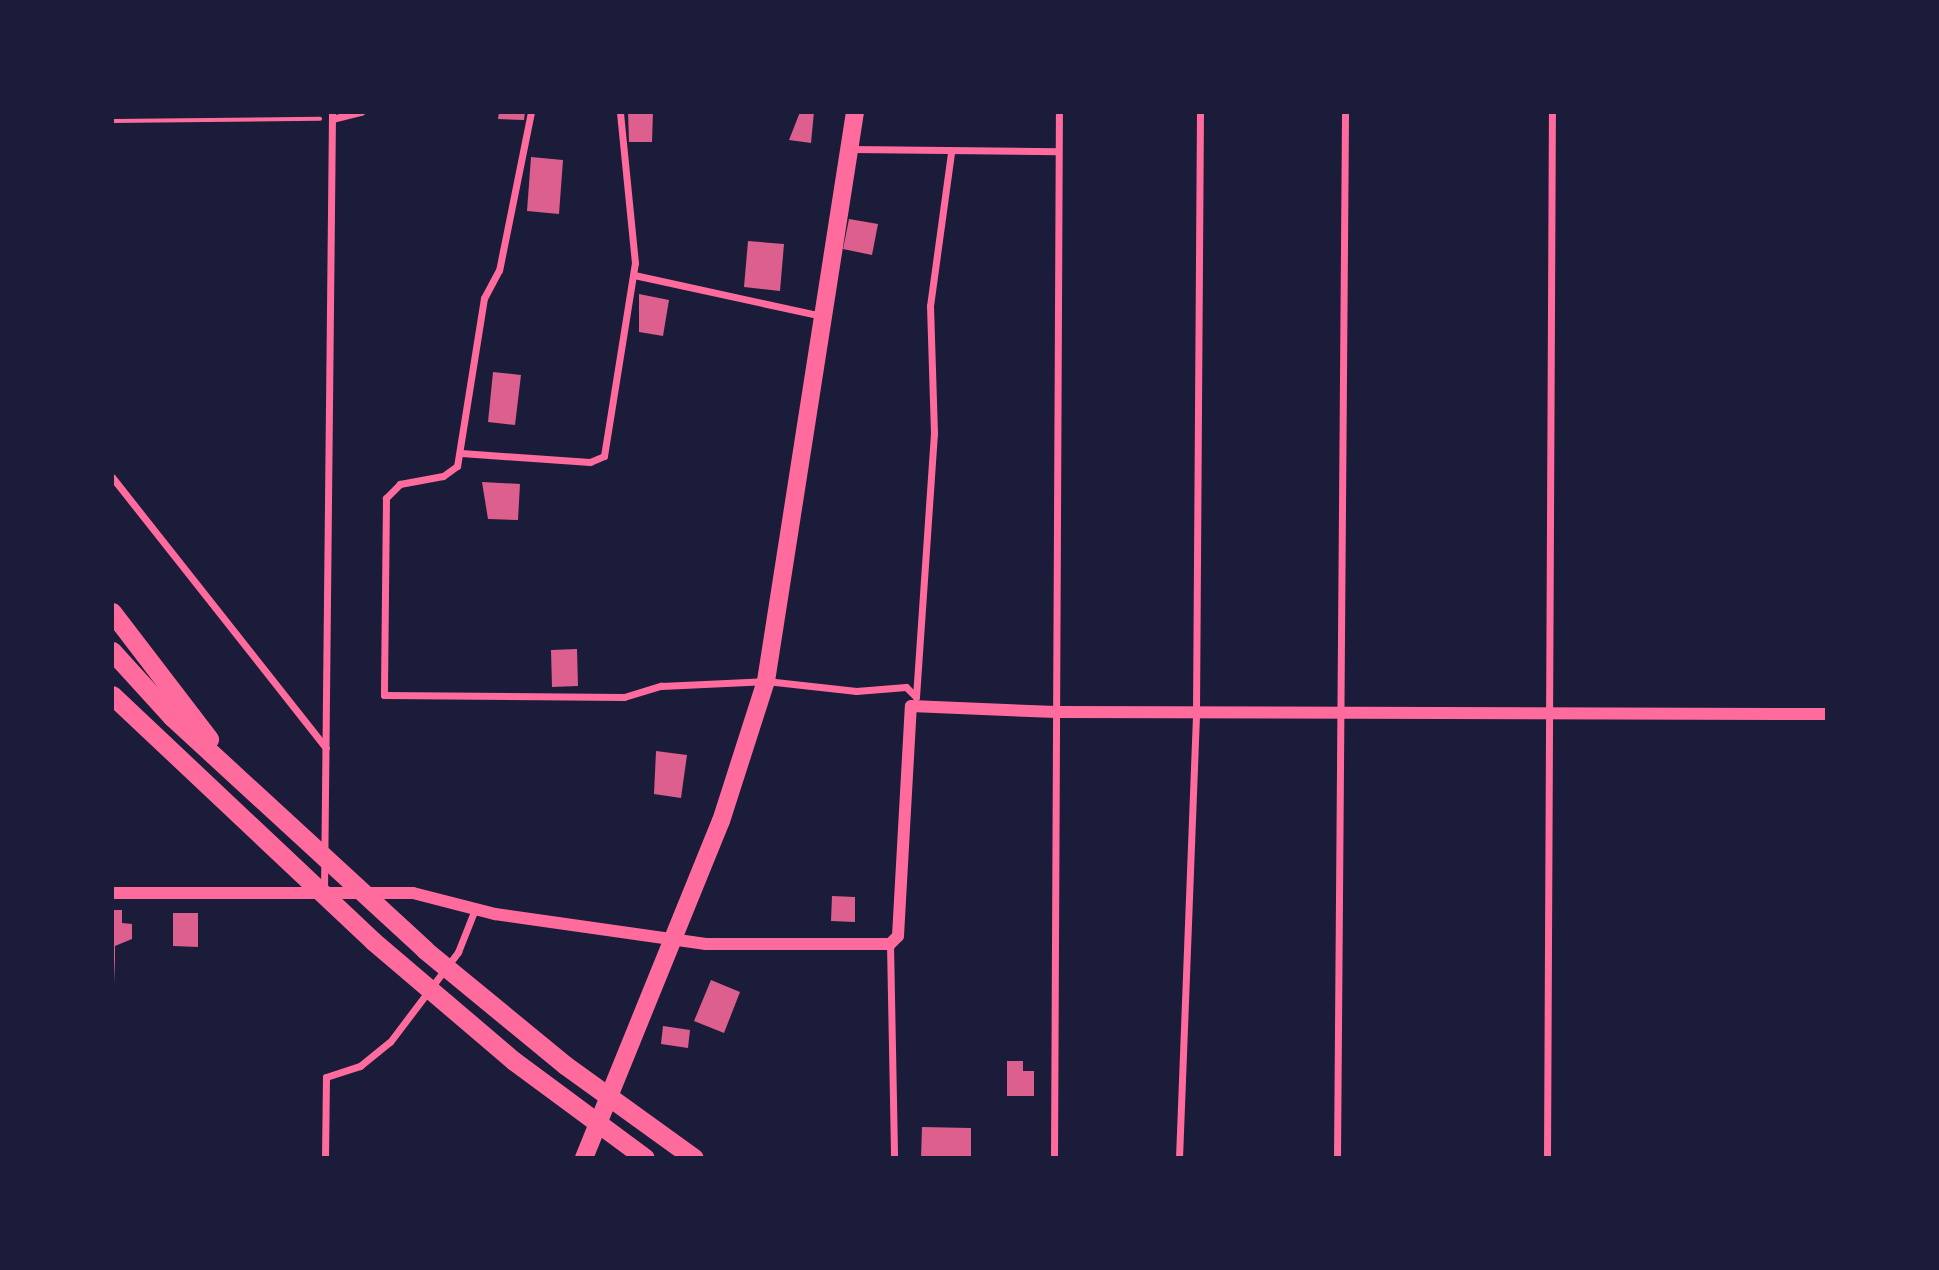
<!DOCTYPE html>
<html>
<head>
<meta charset="utf-8">
<style>
	body { margin:0 }
	#map { position:relative; width:1939px; height:1270px; overflow:hidden; background:#1b1b3a; font-family:Raleway,sans-serif }
	div>[style] { position:absolute }
	.building>* { inset:0; background:#dd5f8e }
	.path>* { height:3.5px; margin:-1.75px; padding:0 1.75px; transform-origin:1.75px; border-radius:1.75px; background:#ff6b9d }
	.minor>* { height:7px; margin:-3.5px; padding:0 3.5px; transform-origin:3.5px; border-radius:3.5px; background:#ff6b9d }
	.tertiary>* { height:12px; margin:-6px; padding:0 6px; transform-origin:6px; border-radius:6px; background:#ff6b9d }
	.trunk>* { height:18px; margin:-9px; padding:0 9px; transform-origin:9px; border-radius:9px; background:#ff6b9d }
	.motorway>* { height:19px; margin:-9.5px; padding:0 9.5px; transform-origin:9.5px; border-radius:9.5px; background:#ff6b9d }
	span { translate:-50% -50%; white-space:nowrap; text-align:center; line-height:1.15; -webkit-text-stroke:7px #1b1b3a; paint-order:stroke }
	.frame { position:absolute; inset:0; border:114px solid #1b1b3a; pointer-events:none }
</style>
</head>
<body>
<div id="map">
	<div class="building">
		<div style="clip-path:polygon(499px 112px,525px 112px,524px 120px,498px 119px)"></div>
		<div style="clip-path:polygon(628px 112px,653px 112px,652px 142px,629px 142px)"></div>
		<div style="clip-path:polygon(800px 112px,814px 112px,811px 143px,789px 140px)"></div>
		<div style="clip-path:polygon(531px 157px,563px 160px,559px 214px,527px 211px)"></div>
		<div style="clip-path:polygon(849px 219px,878px 224px,872px 255px,843px 249px)"></div>
		<div style="clip-path:polygon(748px 241px,784px 244px,780px 291px,744px 287px)"></div>
		<div style="clip-path:polygon(639px 294px,669px 300px,663px 336px,639px 332px)"></div>
		<div style="clip-path:polygon(493px 372px,521px 375px,515px 425px,488px 422px)"></div>
		<div style="clip-path:polygon(482px 482px,520px 484px,518px 520px,488px 519px)"></div>
		<div style="clip-path:polygon(577px 649px,578px 686px,552px 687px,551px 650px)"></div>
		<div style="clip-path:polygon(656px 751px,687px 755px,681px 798px,654px 794px)"></div>
		<div style="clip-path:polygon(832px 896px,855px 897px,855px 922px,831px 921px)"></div>
		<div style="clip-path:polygon(112px 910px,122px 910px,122px 923px,132px 924px,132px 939px,115px 946px,115px 984px)"></div>
		<div style="clip-path:polygon(173px 913px,198px 913px,198px 947px,173px 946px)"></div>
		<div style="clip-path:polygon(711px 980px,740px 992px,724px 1033px,694px 1021px)"></div>
		<div style="clip-path:polygon(663px 1026px,690px 1030px,688px 1048px,661px 1044px)"></div>
		<div style="clip-path:polygon(1007px 1061px,1023px 1061px,1023px 1071px,1034px 1071px,1034px 1096px,1007px 1096px)"></div>
		<div style="clip-path:polygon(922px 1127px,971px 1128px,971px 1158px,921px 1158px)"></div>
	</div>
	<div class="path">
		<div style="left:112px;top:121px;width:208px;rotate:-0.6deg"></div>
	</div>
	<div class="minor">
		<div style="left:531px;top:112px;width:161px;rotate:101.4deg"></div>
		<div style="left:499px;top:270px;width:32px;rotate:118deg"></div>
		<div style="left:484px;top:298px;width:170px;rotate:99.1deg"></div>
		<div style="left:457px;top:466px;width:17px;rotate:144deg"></div>
		<div style="left:443px;top:476px;width:44px;rotate:169.5deg"></div>
		<div style="left:400px;top:484px;width:20px;rotate:135deg"></div>
		<div style="left:386px;top:498px;width:197px;rotate:90.6deg"></div>
		<div style="left:384px;top:695px;width:240px;rotate:0.5deg"></div>
		<div style="left:624px;top:697px;width:39px;rotate:-17deg"></div>
		<div style="left:661px;top:686px;width:105px;rotate:-2.7deg"></div>
		<div style="left:766px;top:681px;width:91px;rotate:6.3deg"></div>
		<div style="left:856px;top:691px;width:50px;rotate:-4.6deg"></div>
		<div style="left:906px;top:687px;width:14px;rotate:45deg"></div>
		<div style="left:916px;top:697px;width:265px;rotate:-86.1deg"></div>
		<div style="left:934px;top:433px;width:127px;rotate:-91.8deg"></div>
		<div style="left:930px;top:306px;width:155px;rotate:-82.2deg"></div>
		<div style="left:332px;top:119px;width:30px;rotate:-14deg"></div>
		<div style="left:851px;top:149px;width:207px;rotate:0.6deg"></div>
		<div style="left:634px;top:275px;width:192px;rotate:12.3deg"></div>
		<div style="left:461px;top:453px;width:129px;rotate:4deg"></div>
		<div style="left:590px;top:462px;width:15px;rotate:-23deg"></div>
		<div style="left:604px;top:456px;width:195px;rotate:-80.9deg"></div>
		<div style="left:635px;top:263px;width:152px;rotate:-95.7deg"></div>
		<div style="left:112px;top:477px;width:345px;rotate:51.7deg"></div>
		<div style="left:324px;top:891px;width:779px;rotate:-89.41deg"></div>
		<div style="left:890px;top:944px;width:214px;rotate:88.9deg"></div>
		<div style="left:325px;top:1158px;width:81px;rotate:-89.3deg"></div>
		<div style="left:326px;top:1077px;width:36px;rotate:-18deg"></div>
		<div style="left:360px;top:1066px;width:38px;rotate:-39deg"></div>
		<div style="left:390px;top:1042px;width:113px;rotate:-52.9deg"></div>
		<div style="left:458px;top:952px;width:46px;rotate:-68.4deg"></div>
		<div style="left:1054px;top:1158px;width:1046px;rotate:-89.73deg"></div>
		<div style="left:1179px;top:1158px;width:446px;rotate:-87.8deg"></div>
		<div style="left:1196px;top:712px;width:600px;rotate:-89.62deg"></div>
		<div style="left:1337px;top:1158px;width:1046px;rotate:-89.56deg"></div>
		<div style="left:1547px;top:1158px;width:1046px;rotate:-89.73deg"></div>
	</div>
	<div class="tertiary">
		<div style="left:112px;top:893px;width:301px"></div>
		<div style="left:413px;top:893px;width:85px;rotate:14.4deg"></div>
		<div style="left:495px;top:914px;width:213px;rotate:8.1deg"></div>
		<div style="left:706px;top:944px;width:184px"></div>
		<div style="left:890px;top:944px;width:11px;rotate:-45deg"></div>
		<div style="left:898px;top:936px;width:230px;rotate:-86.8deg"></div>
		<div style="left:911px;top:706px;width:145px;rotate:2.4deg"></div>
		<div style="left:1056px;top:712px;width:771px;rotate:0.15deg"></div>
	</div>
	<div class="trunk">
		<div style="left:584px;top:1158px;width:364px;rotate:-67.9deg"></div>
		<div style="left:721px;top:821px;width:147px;rotate:-72.2deg"></div>
		<div style="left:766px;top:681px;width:576px;rotate:-81.11deg"></div>
	</div>
	<div class="motorway">
		<div style="left:112px;top:612px;width:160px;rotate:52.6deg"></div>
		<div style="left:112px;top:651px;width:89px;rotate:47.7deg"></div>
		<div style="left:172px;top:717px;width:344px;rotate:42.6deg"></div>
		<div style="left:425px;top:950px;width:181px;rotate:39.4deg"></div>
		<div style="left:565px;top:1065px;width:159px;rotate:35.8deg"></div>
		<div style="left:112px;top:695px;width:359px;rotate:43.3deg"></div>
		<div style="left:373px;top:941px;width:185px;rotate:40.4deg"></div>
		<div style="left:514px;top:1061px;width:163px;rotate:36.5deg"></div>
	</div>
	<div class="frame"></div>
</div>
</body>
</html>
